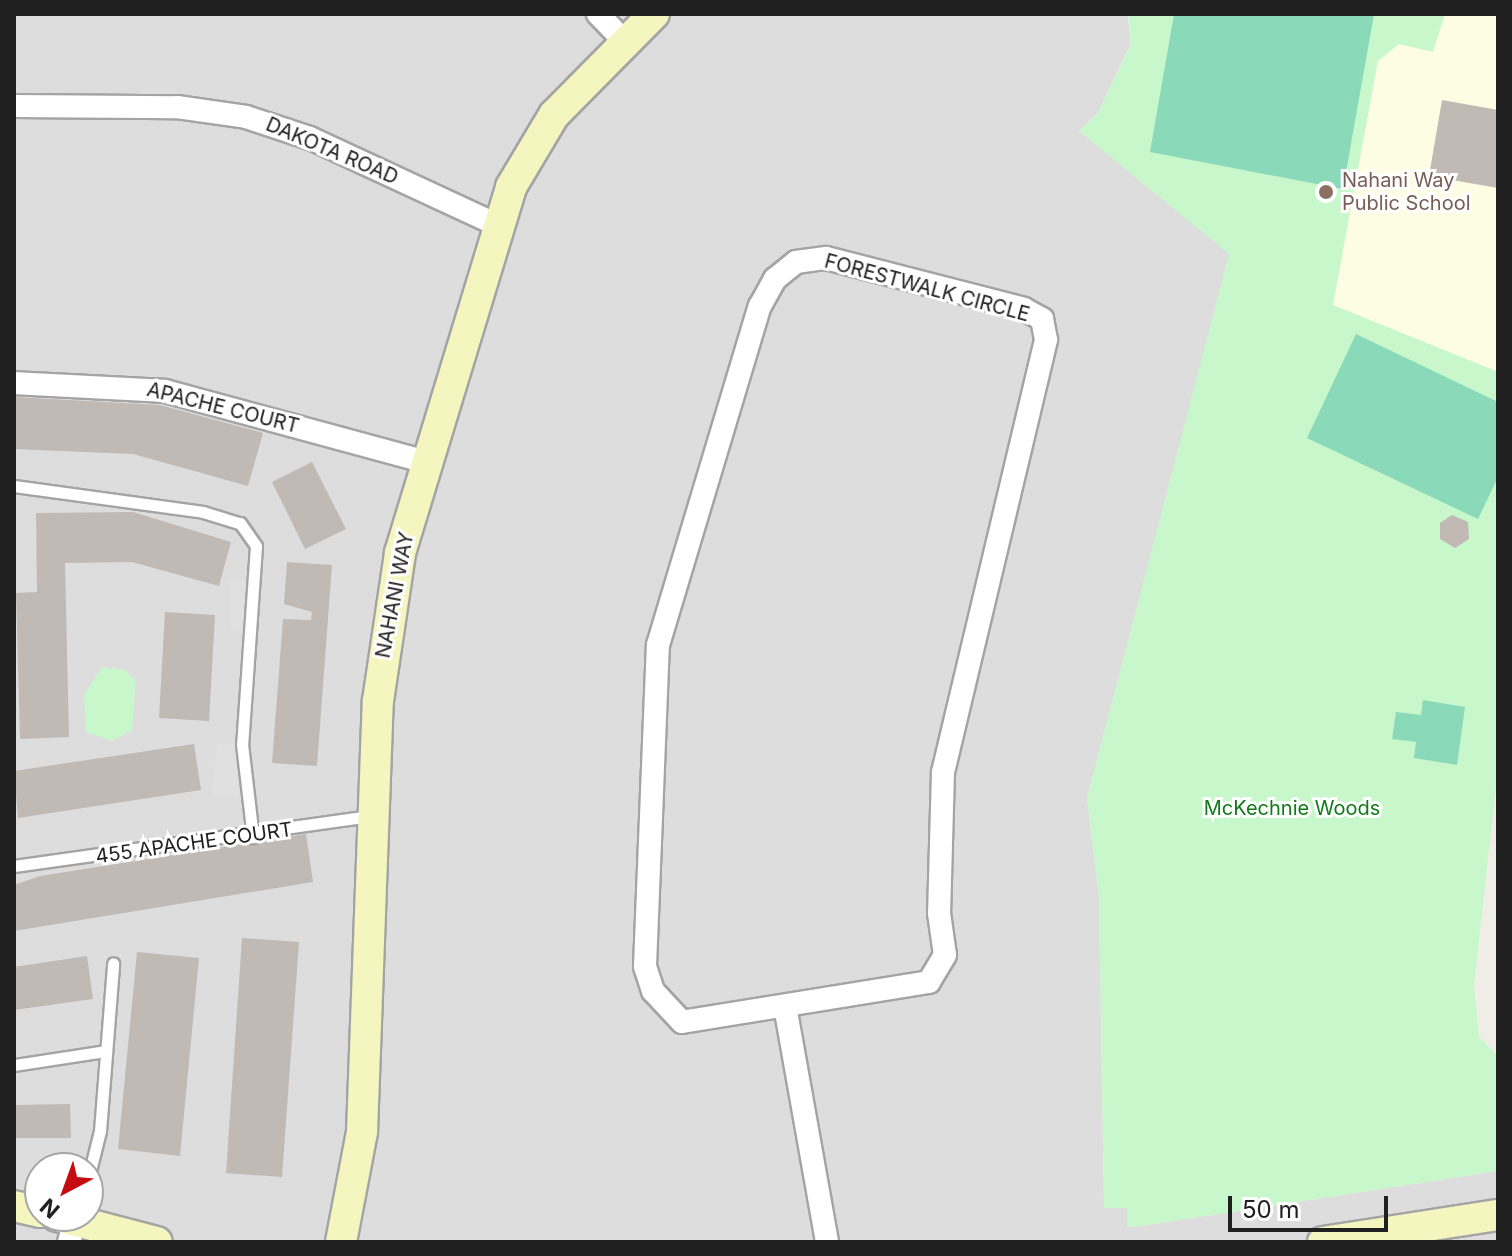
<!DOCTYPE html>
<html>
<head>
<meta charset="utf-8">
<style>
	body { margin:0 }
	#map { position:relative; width:1512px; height:1256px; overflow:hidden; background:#f0ede7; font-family:Inter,sans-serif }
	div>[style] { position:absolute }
	.residential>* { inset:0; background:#dedddd }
	.education>* { inset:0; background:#fdfde3 }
	.park>* { inset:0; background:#c8f7cb }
	.pitch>* { inset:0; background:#8adaba }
	.parking>* { inset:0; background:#e0e0e0 }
	.building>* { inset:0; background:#c1b9b4 }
	.roads { filter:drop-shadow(2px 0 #a4a4a4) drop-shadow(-2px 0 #a4a4a4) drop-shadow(0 2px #a4a4a4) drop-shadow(0 -2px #a4a4a4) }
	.lane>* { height:11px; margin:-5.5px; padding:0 5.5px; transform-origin:5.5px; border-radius:5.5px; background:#fff }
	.street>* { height:22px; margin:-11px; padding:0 11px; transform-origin:11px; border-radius:11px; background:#fff }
	.secondary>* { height:30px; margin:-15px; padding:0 15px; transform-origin:15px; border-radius:15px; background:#f5f6bf }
	.dots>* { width:22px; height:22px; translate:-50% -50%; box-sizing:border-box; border:4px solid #fff; border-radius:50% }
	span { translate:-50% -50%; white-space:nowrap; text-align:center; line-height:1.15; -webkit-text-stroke:6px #fff; paint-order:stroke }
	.street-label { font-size:20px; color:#202020 }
	.education-label { font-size:20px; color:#785e54 }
	.left { translate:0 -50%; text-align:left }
	.park-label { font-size:20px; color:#127a19 }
	.frame { position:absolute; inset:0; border:16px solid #202020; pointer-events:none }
	.north { position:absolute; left:24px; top:1152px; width:80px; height:80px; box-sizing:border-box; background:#fff; border:2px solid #a6a6a6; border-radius:50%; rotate:221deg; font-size:22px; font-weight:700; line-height:32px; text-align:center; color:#202020 }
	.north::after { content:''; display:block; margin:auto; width:28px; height:36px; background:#c50c10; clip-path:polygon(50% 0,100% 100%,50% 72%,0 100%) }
	.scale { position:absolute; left:1228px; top:1196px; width:160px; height:36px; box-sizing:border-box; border:4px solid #202020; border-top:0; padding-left:10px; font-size:24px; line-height:28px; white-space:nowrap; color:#202020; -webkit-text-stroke:6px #fff; paint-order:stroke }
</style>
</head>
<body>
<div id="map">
	<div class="residential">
		<div style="clip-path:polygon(evenodd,14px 14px,1128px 14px,1131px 44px,1098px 114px,1080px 131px,1230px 254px,1087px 798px,1099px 896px,1104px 1207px,1127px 1208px,1127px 1227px,1141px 1226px,1498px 1171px,1498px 1242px,14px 1242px,14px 14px,40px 1168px,88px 1168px,88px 1216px,40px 1216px,40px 1168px)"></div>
	</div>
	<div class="education">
		<div style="clip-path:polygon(1128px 14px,1498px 14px,1498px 372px,1333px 305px,1079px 131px,1098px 113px,1131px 44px)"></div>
	</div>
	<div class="park">
		<div style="clip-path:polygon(1128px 14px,1445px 14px,1433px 52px,1399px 44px,1378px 61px,1333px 305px,1498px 372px,1498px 768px,1474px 985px,1479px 1037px,1498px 1056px,1498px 1171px,1141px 1226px,1127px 1227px,1127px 1208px,1104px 1208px,1099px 896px,1087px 798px,1229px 254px,1079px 131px,1098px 113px,1131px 44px)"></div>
		<div style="clip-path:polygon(102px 667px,125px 670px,136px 681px,132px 730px,112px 741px,86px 732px,84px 695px)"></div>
	</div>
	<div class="pitch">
		<div style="clip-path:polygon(1174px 14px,1374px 14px,1343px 189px,1150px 152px)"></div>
		<div style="clip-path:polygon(1356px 334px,1498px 402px,1498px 477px,1478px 519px,1307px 438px)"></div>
		<div style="clip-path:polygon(1423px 700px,1465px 707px,1457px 765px,1414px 758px,1416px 742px,1392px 739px,1396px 712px,1421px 715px)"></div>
	</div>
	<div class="parking">
		<div style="clip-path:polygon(254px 579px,252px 631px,230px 630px,229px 581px)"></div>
		<div style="clip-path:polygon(217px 744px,242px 744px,239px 796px,211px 797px)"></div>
	</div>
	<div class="building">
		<div style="clip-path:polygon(1442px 100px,1498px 110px,1498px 188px,1429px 176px)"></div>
		<div style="clip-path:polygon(14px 397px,160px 405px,263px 433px,248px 486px,133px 454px,14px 449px)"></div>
		<div style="clip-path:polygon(312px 462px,346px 529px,305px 549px,272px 482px)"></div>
		<div style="clip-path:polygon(133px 512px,231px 542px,219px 586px,132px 562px,65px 563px,69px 737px,20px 739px,16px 593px,37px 592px,36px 513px)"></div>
		<div style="clip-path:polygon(1452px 515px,1468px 522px,1469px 539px,1455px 548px,1440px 539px,1440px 523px)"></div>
		<div style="clip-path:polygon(287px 562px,332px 565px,317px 766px,272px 763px,283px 619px,311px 620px,312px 612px,284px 604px)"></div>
		<div style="clip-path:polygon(165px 612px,215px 615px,209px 721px,159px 718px)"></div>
		<div style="clip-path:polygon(194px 744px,201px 790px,18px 818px,14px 771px)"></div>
		<div style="clip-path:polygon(306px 834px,313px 882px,14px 931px,14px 885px,40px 876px)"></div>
		<div style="clip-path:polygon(242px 938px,299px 942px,282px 1177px,226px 1173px)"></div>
		<div style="clip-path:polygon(137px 952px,199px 958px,180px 1156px,118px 1149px)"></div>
		<div style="clip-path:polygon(87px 956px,93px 999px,14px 1010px,14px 967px)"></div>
		<div style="clip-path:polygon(70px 1104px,71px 1138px,14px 1138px,14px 1105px)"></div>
	</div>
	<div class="roads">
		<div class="lane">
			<div style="left:14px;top:486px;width:191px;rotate:7.8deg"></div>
			<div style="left:203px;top:512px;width:39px;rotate:17deg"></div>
			<div style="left:240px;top:523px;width:28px;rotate:55deg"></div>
			<div style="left:256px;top:546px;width:198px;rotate:94deg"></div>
			<div style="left:242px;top:744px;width:94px;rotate:83.3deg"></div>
			<div style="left:14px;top:866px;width:361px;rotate:-8deg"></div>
			<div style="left:14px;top:1065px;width:93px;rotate:-8.7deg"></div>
			<div style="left:88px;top:1179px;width:49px;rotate:-76deg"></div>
			<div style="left:100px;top:1131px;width:168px;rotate:-85.5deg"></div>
		</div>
		<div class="street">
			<div style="left:598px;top:14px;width:39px;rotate:46deg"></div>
			<div style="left:14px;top:106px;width:163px;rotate:0.4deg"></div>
			<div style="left:177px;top:107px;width:70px;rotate:8.2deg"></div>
			<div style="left:246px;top:117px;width:67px;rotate:18.2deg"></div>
			<div style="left:310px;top:138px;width:206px;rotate:24.9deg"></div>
			<div style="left:826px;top:258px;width:204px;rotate:14.4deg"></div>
			<div style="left:1024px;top:309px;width:21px;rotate:29deg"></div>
			<div style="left:1042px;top:319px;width:21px;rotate:79deg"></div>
			<div style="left:1046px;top:340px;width:444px;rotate:103.4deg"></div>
			<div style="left:943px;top:772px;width:141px;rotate:91.6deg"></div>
			<div style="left:939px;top:913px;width:42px;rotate:81.9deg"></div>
			<div style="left:945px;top:955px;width:31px;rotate:121deg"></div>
			<div style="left:929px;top:982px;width:250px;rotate:170.8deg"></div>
			<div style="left:682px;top:1022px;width:42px;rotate:-133.1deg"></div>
			<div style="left:653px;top:991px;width:26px;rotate:-108deg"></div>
			<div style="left:645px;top:966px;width:321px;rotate:-87.7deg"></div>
			<div style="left:658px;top:645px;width:354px;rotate:-73.3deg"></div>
			<div style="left:760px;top:306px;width:31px;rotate:-61deg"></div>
			<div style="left:775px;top:279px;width:27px;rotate:-39deg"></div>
			<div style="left:796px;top:262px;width:30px;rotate:-8deg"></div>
			<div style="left:14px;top:383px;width:151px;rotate:3deg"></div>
			<div style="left:165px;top:391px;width:271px;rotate:15.2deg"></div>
			<div style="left:785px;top:1006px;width:240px;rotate:79.9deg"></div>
			<div style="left:69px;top:1242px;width:23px;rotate:-75deg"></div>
		</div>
		<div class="secondary">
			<div style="left:14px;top:1206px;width:27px;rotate:13deg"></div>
			<div style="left:57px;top:1216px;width:103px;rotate:14.6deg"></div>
			<div style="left:341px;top:1242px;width:112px;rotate:-79.2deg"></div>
			<div style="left:362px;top:1132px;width:431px;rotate:-87.9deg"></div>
			<div style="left:378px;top:701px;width:150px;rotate:-81.5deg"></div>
			<div style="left:400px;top:553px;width:382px;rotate:-73.1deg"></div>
			<div style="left:511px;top:187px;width:84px;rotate:-59.2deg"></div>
			<div style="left:554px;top:115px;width:142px;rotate:-45.3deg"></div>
			<div style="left:1323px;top:1242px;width:177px;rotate:-8.8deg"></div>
		</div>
	</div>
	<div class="dots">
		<div style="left:1326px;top:192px;background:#8d6e63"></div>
	</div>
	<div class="street-label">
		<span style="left:332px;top:151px;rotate:23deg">DAKOTA ROAD</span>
		<span style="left:927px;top:288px;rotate:15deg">FORESTWALK CIRCLE</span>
		<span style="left:223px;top:408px;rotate:14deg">APACHE COURT</span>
		<span style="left:395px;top:595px;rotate:-79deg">NAHANI WAY</span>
		<span style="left:194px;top:843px;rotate:-8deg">455 APACHE COURT</span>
	</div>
	<div class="education-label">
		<span class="left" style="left:1342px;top:192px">Nahani Way<br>Public School</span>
	</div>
	<div class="park-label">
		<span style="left:1292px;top:808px">McKechnie Woods</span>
	</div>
	<div class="frame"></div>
	<div class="north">N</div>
	<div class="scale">50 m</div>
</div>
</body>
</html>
